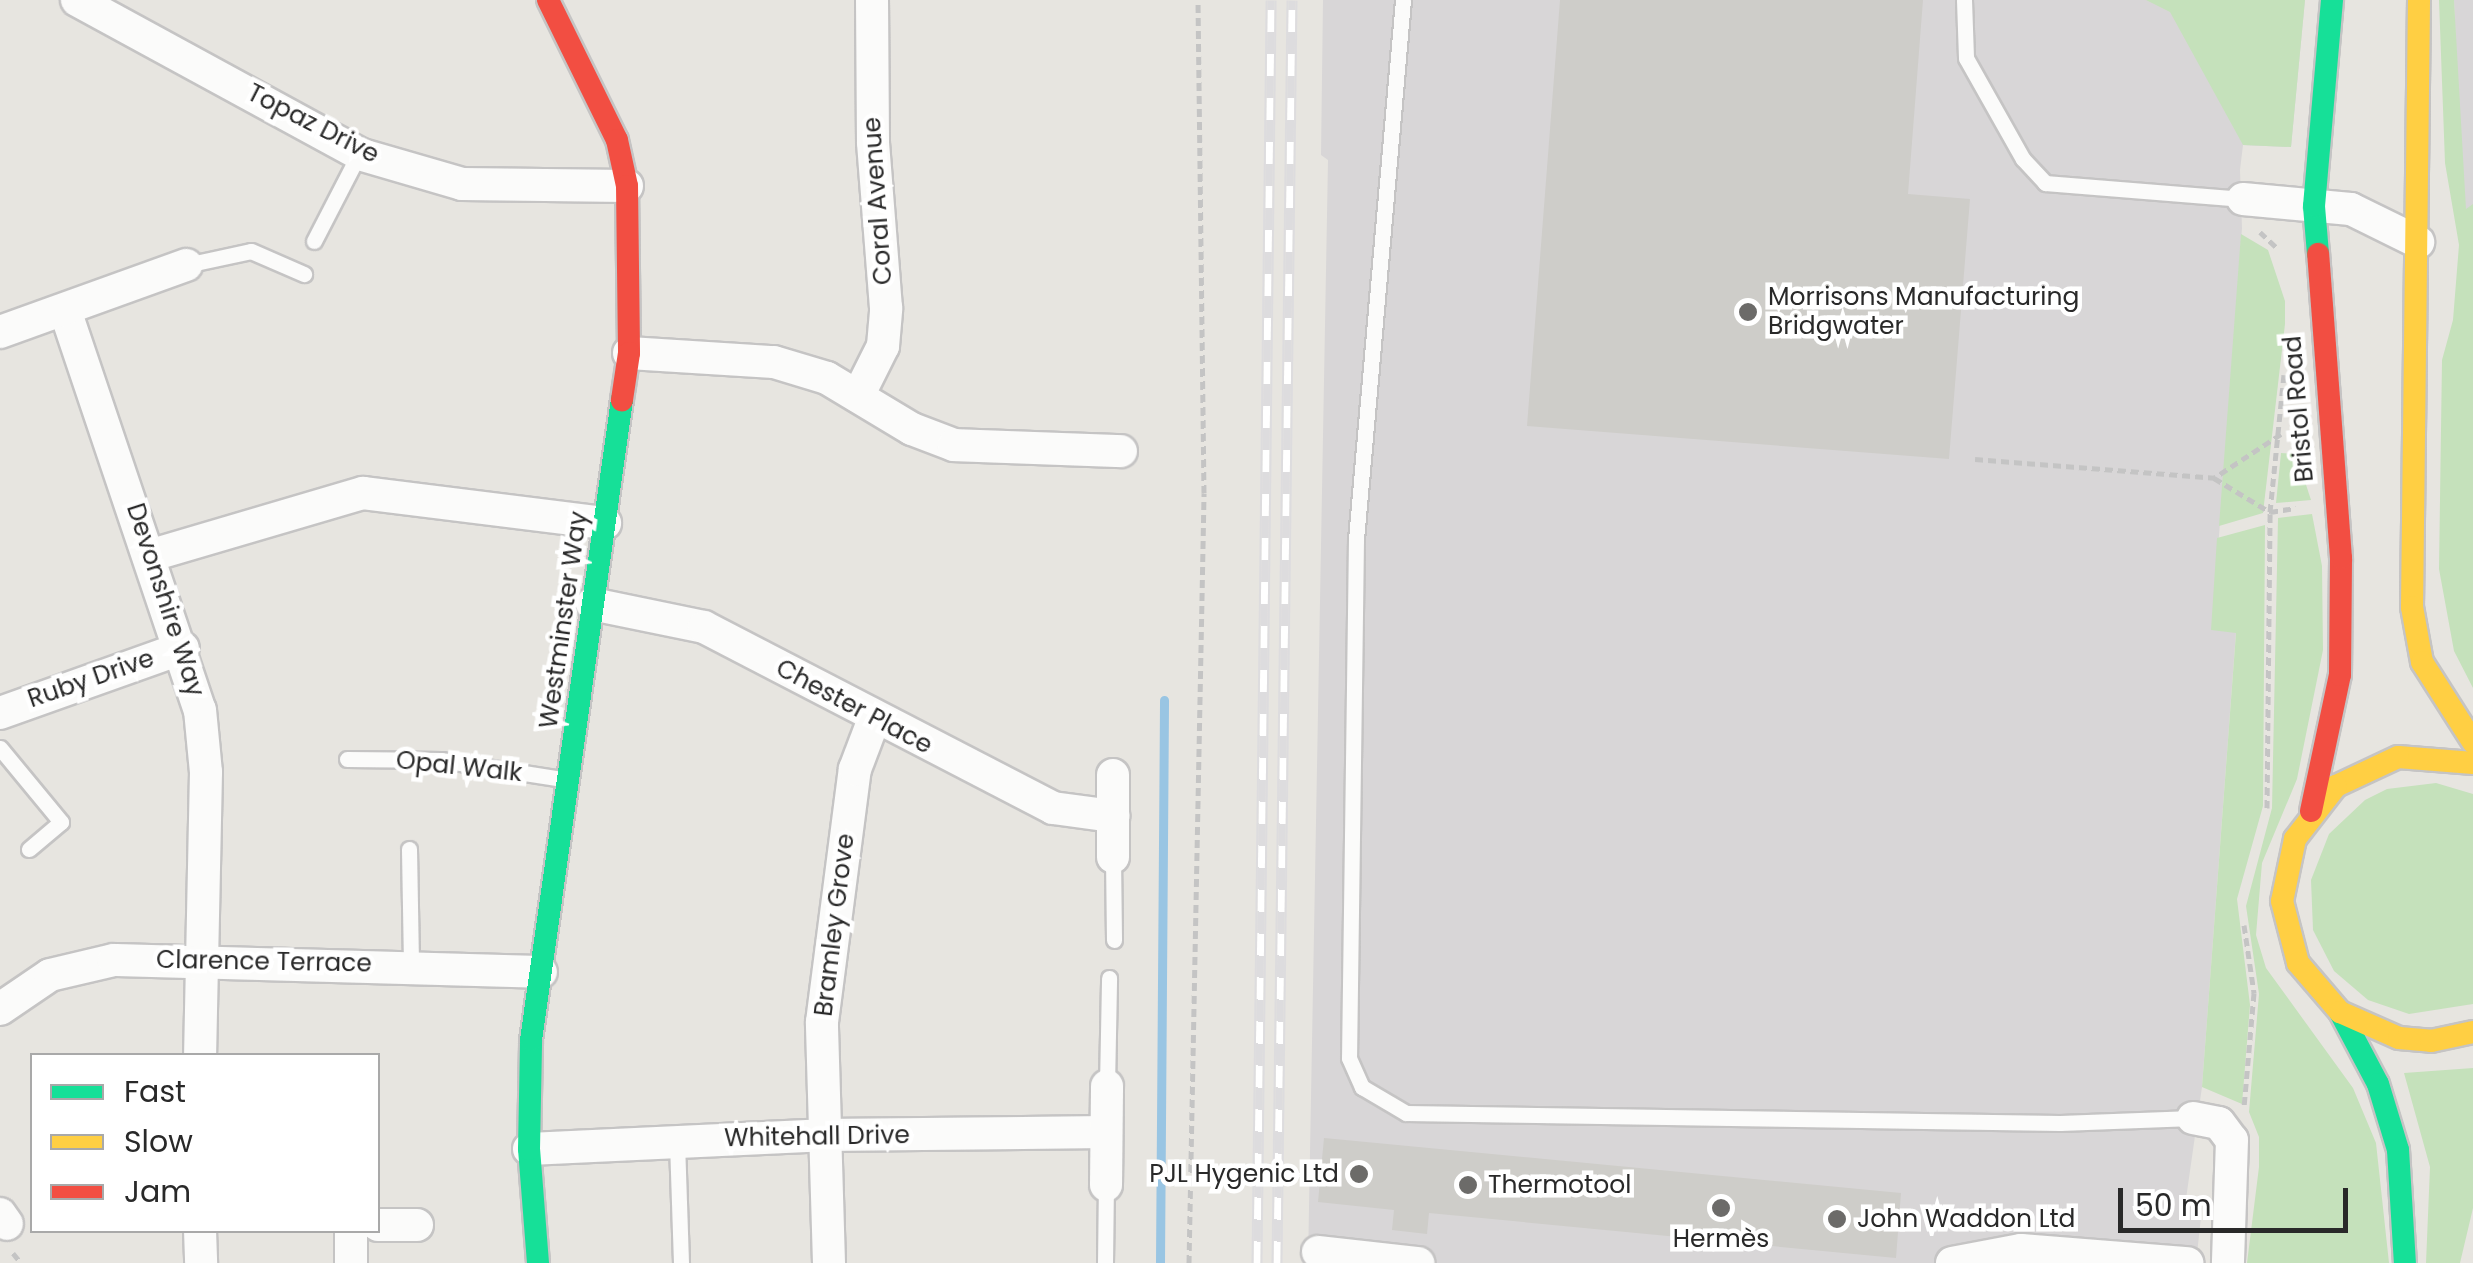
<!DOCTYPE html>
<html>
<head>
<meta charset="utf-8">
<style>
	body { margin:0 }
	#map { position:relative; width:2473px; height:1263px; overflow:hidden; background:#e7e5e0; font-family:Poppins,sans-serif }
	div>[style] { position:absolute }
	.industrial>* { inset:0; background:#d8d6d7 }
	.green>* { inset:0; background:#c5e1bb }
	.stream>* { height:9px; margin:-4.5px; padding:0 4.5px; transform-origin:4.5px; border-radius:4.5px; background:#99c5e3 }
	.building>* { inset:0; background:#cecdc9 }
	.path>* { height:5px; margin-top:-2.5px; transform-origin:0; background:repeating-linear-gradient(90deg,#c4c4c4 0 8px,transparent 0 13px) }
	.roads { filter:drop-shadow(2px 0 #c5c4c4) drop-shadow(-2px 0 #c5c4c4) drop-shadow(0 2px #c5c4c4) drop-shadow(0 -2px #c5c4c4) }
	.lane>* { height:15px; margin:-7.5px; padding:0 7.5px; transform-origin:7.5px; border-radius:7.5px; background:#fbfbfa }
	.street>* { height:32px; margin:-16px; padding:0 16px; transform-origin:16px; border-radius:16px; background:#fbfbfa }
	.fast>* { height:22px; margin:-11px; padding:0 11px; transform-origin:11px; border-radius:11px; background:#16e098 }
	.slow>* { height:22px; margin:-11px; padding:0 11px; transform-origin:11px; border-radius:11px; background:#ffcf43 }
	.jam>* { height:22px; margin:-11px; padding:0 11px; transform-origin:11px; border-radius:11px; background:#f24e42 }
	.rail>* { height:11px; margin-top:-5.5px; transform-origin:0; background:repeating-linear-gradient(90deg,#fff 0 22px,#dddcde 0 44px); box-sizing:border-box; border-block:2px solid #dddcde }
	.dots>* { width:28px; height:28px; translate:-50% -50%; box-sizing:border-box; border:5px solid #fff; border-radius:50% }
	span { translate:-50% -50%; white-space:nowrap; text-align:center; line-height:1.15; -webkit-text-stroke:9px #fff; paint-order:stroke }
	.street-label { font-size:25px; color:#292929 }
	.poi-label { font-size:25px; color:#292929 }
	.left { translate:0 -50%; text-align:left }
	.right { translate:-100% -50%; text-align:right }
	.legend { position:absolute; left:30px; top:1053px; width:350px; height:180px; box-sizing:border-box; background:#fff; border:2px solid #a9a9a9; margin:0; padding:12px 18px; list-style:none; font-size:30px; color:#292929 }
	.legend li { display:flex; align-items:center; gap:20px; height:50px }
	.legend b { width:50px; border:2px solid #a9a9a9 }
	.scale { position:absolute; left:2118px; top:1188px; width:230px; height:45px; box-sizing:border-box; border:5px solid #292929; border-top:0; padding-left:12px; font-size:30px; line-height:35px; white-space:nowrap; color:#292929; -webkit-text-stroke:8px #fff; paint-order:stroke }
</style>
</head>
<body>
<div id="map">
	<div class="industrial">
		<div style="clip-path:polygon(1323px 0,2305px 0,2291px 147px,2243px 145px,2240px 170px,2242px 228px,2212px 629px,2236px 632px,2202px 1087px,2185px 1206px,2202px 1208px,2196px 1263px,1308px 1263px,1328px 160px,1321px 155px)"></div>
		<div style="clip-path:polygon(2454px 0,2473px 0,2473px 625px,2458px 103px)"></div>
	</div>
	<div class="green">
		<div style="clip-path:polygon(2146px 0,2305px 0,2291px 147px,2243px 145px,2170px 12px)"></div>
		<div style="clip-path:polygon(2439px 0,2454px 0,2466px 209px,2473px 204px,2473px 688px,2454px 651px,2439px 569px,2442px 360px,2453px 320px,2459px 245px,2445px 163px)"></div>
		<div style="clip-path:polygon(2241px 234px,2268px 250px,2285px 301px,2285px 324px,2263px 513px,2219px 526px)"></div>
		<div style="clip-path:polygon(2281px 453px,2296px 454px,2311px 500px,2276px 503px)"></div>
		<div style="clip-path:polygon(2312px 514px,2322px 566px,2323px 650px,2297px 779px,2262px 863px,2256px 935px,2266px 968px,2353px 1088px,2376px 1143px,2389px 1263px,2247px 1263px,2259px 1167px,2259px 1137px,2249px 1112px,2259px 994px,2246px 906px,2272px 808px,2278px 518px)"></div>
		<div style="clip-path:polygon(2265px 525px,2263px 806px,2237px 899px,2250px 1005px,2242px 1104px,2202px 1087px,2236px 633px,2211px 630px,2217px 538px)"></div>
		<div style="clip-path:polygon(2436px 783px,2473px 794px,2473px 1004px,2409px 1014px,2368px 1000px,2334px 971px,2313px 930px,2311px 880px,2329px 834px,2365px 800px,2387px 789px)"></div>
		<div style="clip-path:polygon(2473px 1068px,2473px 1208px,2460px 1263px,2426px 1263px,2430px 1167px,2404px 1073px)"></div>
	</div>
	<div class="stream">
		<div style="left:1160px;top:1263px;width:563px;rotate:-89.59deg"></div>
	</div>
	<div class="building">
		<div style="clip-path:polygon(1560px 0,1923px 0,1908px 194px,1970px 199px,1949px 459px,1527px 426px)"></div>
		<div style="clip-path:polygon(1324px 1138px,1901px 1193px,1896px 1258px,1429px 1213px,1427px 1234px,1392px 1230px,1394px 1210px,1318px 1202px)"></div>
	</div>
	<div class="path">
		<div style="left:2260px;top:232px;width:25px;rotate:43deg"></div>
		<div style="left:2281px;top:434px;width:80px;rotate:146.7deg"></div>
		<div style="left:2214px;top:478px;width:66px;rotate:31.3deg"></div>
		<div style="left:2270px;top:512px;width:26px;rotate:-9deg"></div>
		<div style="left:1975px;top:459px;width:240px;rotate:4.5deg"></div>
		<div style="left:2267px;top:808px;width:296px;rotate:-89.4deg"></div>
		<div style="left:2270px;top:512px;width:138px;rotate:-84.2deg"></div>
		<div style="left:2244px;top:925px;width:69px;rotate:81.6deg"></div>
		<div style="left:2254px;top:993px;width:114px;rotate:95deg"></div>
		<div style="left:13px;top:1253px;width:13px;rotate:51deg"></div>
		<div style="left:1189px;top:1263px;width:770px;rotate:-88.88deg"></div>
		<div style="left:1204px;top:493px;width:493px;rotate:-90.7deg"></div>
	</div>
	<div class="roads">
		<div class="lane">
			<div style="left:1403px;top:0;width:541px;rotate:94.98deg"></div>
			<div style="left:1356px;top:539px;width:519px;rotate:90.77deg"></div>
			<div style="left:1349px;top:1058px;width:32px;rotate:66deg"></div>
			<div style="left:1362px;top:1087px;width:51px;rotate:30.6deg"></div>
			<div style="left:1406px;top:1113px;width:654px;rotate:0.88deg"></div>
			<div style="left:2060px;top:1123px;width:133px;rotate:-2.2deg"></div>
			<div style="left:1964px;top:0;width:58px;rotate:88deg"></div>
			<div style="left:1966px;top:58px;width:116px;rotate:60.6deg"></div>
			<div style="left:2023px;top:159px;width:33px;rotate:47deg"></div>
			<div style="left:2045px;top:183px;width:199px;rotate:4.6deg"></div>
			<div style="left:314px;top:241px;width:98px;rotate:-62.7deg"></div>
			<div style="left:186px;top:265px;width:66px;rotate:-12.2deg"></div>
			<div style="left:251px;top:251px;width:58px;rotate:23.5deg"></div>
			<div style="left:0;top:748px;width:96px;rotate:50.5deg"></div>
			<div style="left:61px;top:822px;width:42px;rotate:139.8deg"></div>
			<div style="left:347px;top:759px;width:94px;rotate:0.6deg"></div>
			<div style="left:441px;top:760px;width:122px;rotate:8.9deg"></div>
			<div style="left:409px;top:849px;width:115px;rotate:89deg"></div>
			<div style="left:1113px;top:857px;width:83px;rotate:89.3deg"></div>
			<div style="left:1107px;top:1086px;width:108px;rotate:-88.9deg"></div>
			<div style="left:677px;top:1142px;width:121px;rotate:88.1deg"></div>
			<div style="left:1105px;top:1263px;width:78px;rotate:-89.3deg"></div>
		</div>
		<div class="street">
			<div style="left:77px;top:0;width:321px;rotate:28.6deg"></div>
			<div style="left:359px;top:154px;width:107px;rotate:16.2deg"></div>
			<div style="left:462px;top:184px;width:165px;rotate:0.7deg"></div>
			<div style="left:2243px;top:199px;width:108px;rotate:5.3deg"></div>
			<div style="left:2351px;top:209px;width:75px;rotate:26.2deg"></div>
			<div style="left:65px;top:310px;width:422px;rotate:71.4deg"></div>
			<div style="left:200px;top:710px;width:62px;rotate:84.5deg"></div>
			<div style="left:206px;top:772px;width:284px;rotate:91.2deg"></div>
			<div style="left:0;top:332px;width:198px;rotate:-19.8deg"></div>
			<div style="left:629px;top:353px;width:145px;rotate:3.6deg"></div>
			<div style="left:774px;top:362px;width:55px;rotate:16.8deg"></div>
			<div style="left:827px;top:378px;width:99px;rotate:31deg"></div>
			<div style="left:912px;top:429px;width:45px;rotate:20.9deg"></div>
			<div style="left:954px;top:445px;width:167px;rotate:2.1deg"></div>
			<div style="left:858px;top:396px;width:56px;rotate:-63.4deg"></div>
			<div style="left:883px;top:346px;width:38px;rotate:-85deg"></div>
			<div style="left:886px;top:308px;width:167px;rotate:-94.5deg"></div>
			<div style="left:873px;top:142px;width:142px;rotate:-90.4deg"></div>
			<div style="left:152px;top:555px;width:220px;rotate:-16.4deg"></div>
			<div style="left:363px;top:493px;width:244px;rotate:7.1deg"></div>
			<div style="left:592px;top:604px;width:114px;rotate:11.6deg"></div>
			<div style="left:704px;top:627px;width:393px;rotate:27.4deg"></div>
			<div style="left:1053px;top:808px;width:61px;rotate:7.6deg"></div>
			<div style="left:0;top:713px;width:194px;rotate:-19.6deg"></div>
			<div style="left:1113px;top:775px;width:82px;rotate:90deg"></div>
			<div style="left:0;top:1009px;width:60px;rotate:-34.2deg"></div>
			<div style="left:50px;top:975px;width:66px;rotate:-13.2deg"></div>
			<div style="left:114px;top:960px;width:427px;rotate:1.6deg"></div>
			<div style="left:2193px;top:1118px;width:26px;rotate:11deg"></div>
			<div style="left:2219px;top:1123px;width:21px;rotate:53deg"></div>
			<div style="left:2232px;top:1140px;width:123px;rotate:91.9deg"></div>
			<div style="left:529px;top:1149px;width:294px;rotate:-2.7deg"></div>
			<div style="left:823px;top:1135px;width:283px;rotate:-0.6deg"></div>
			<div style="left:1106px;top:1185px;width:99px;rotate:-89.4deg"></div>
			<div style="left:0;top:1214px;width:12px;rotate:55deg"></div>
			<div style="left:378px;top:1225px;width:39px"></div>
			<div style="left:200px;top:1230px;width:33px;rotate:88deg"></div>
			<div style="left:351px;top:1230px;width:33px;rotate:90deg"></div>
			<div style="left:1318px;top:1252px;width:101px;rotate:6.3deg"></div>
			<div style="left:829px;top:1263px;width:241px;rotate:-91.7deg"></div>
			<div style="left:822px;top:1022px;width:255px;rotate:-82.6deg"></div>
			<div style="left:855px;top:769px;width:53px;rotate:-69.2deg"></div>
			<div style="left:1952px;top:1263px;width:70px;rotate:-10.7deg"></div>
			<div style="left:2021px;top:1250px;width:167px;rotate:4.5deg"></div>
		</div>
		<div class="fast">
			<div style="left:2318px;top:254px;width:48px;rotate:-94.8deg"></div>
			<div style="left:2314px;top:206px;width:207px;rotate:-85deg"></div>
			<div style="left:2340px;top:1012px;width:81px;rotate:62.2deg"></div>
			<div style="left:2378px;top:1084px;width:69px;rotate:73.1deg"></div>
			<div style="left:2398px;top:1150px;width:113px;rotate:86.5deg"></div>
			<div style="left:538px;top:1263px;width:114px;rotate:-94.5deg"></div>
			<div style="left:529px;top:1149px;width:109px;rotate:-88.9deg"></div>
			<div style="left:531px;top:1040px;width:646px;rotate:-81.91deg"></div>
		</div>
		<div class="slow">
			<div style="left:2419px;top:0;width:607px;rotate:90.66deg"></div>
			<div style="left:2412px;top:607px;width:56px;rotate:79.7deg"></div>
			<div style="left:2422px;top:662px;width:95px;rotate:57.5deg"></div>
			<div style="left:2473px;top:763px;width:75px;rotate:-175.4deg"></div>
			<div style="left:2398px;top:757px;width:68px;rotate:154.9deg"></div>
			<div style="left:2336px;top:786px;width:67px;rotate:127.7deg"></div>
			<div style="left:2295px;top:839px;width:63px;rotate:101.8deg"></div>
			<div style="left:2282px;top:901px;width:64px;rotate:75.5deg"></div>
			<div style="left:2298px;top:963px;width:65px;rotate:49.4deg"></div>
			<div style="left:2340px;top:1012px;width:64px;rotate:23.8deg"></div>
			<div style="left:2399px;top:1038px;width:32px;rotate:5deg"></div>
			<div style="left:2431px;top:1041px;width:43px;rotate:-12.1deg"></div>
		</div>
		<div class="jam">
			<div style="left:548px;top:0;width:156px;rotate:63.8deg"></div>
			<div style="left:617px;top:140px;width:47px;rotate:77.7deg"></div>
			<div style="left:627px;top:186px;width:167px;rotate:89.3deg"></div>
			<div style="left:629px;top:353px;width:48px;rotate:98.5deg"></div>
			<div style="left:2311px;top:811px;width:139px;rotate:-78deg"></div>
			<div style="left:2340px;top:675px;width:117px;rotate:-89.5deg"></div>
			<div style="left:2341px;top:558px;width:305px;rotate:-94.3deg"></div>
		</div>
	</div>
	<div class="rail">
		<div style="left:1257px;top:1263px;width:1263px;rotate:-89.36deg"></div>
		<div style="left:1277px;top:1263px;width:1263px;rotate:-89.32deg"></div>
	</div>
	<div class="dots">
		<div style="left:1748px;top:312px;background:#6c6b69"></div>
		<div style="left:1359px;top:1174px;background:#6c6b69"></div>
		<div style="left:1468px;top:1185px;background:#6c6b69"></div>
		<div style="left:1721px;top:1208px;background:#6c6b69"></div>
		<div style="left:1837px;top:1219px;background:#6c6b69"></div>
	</div>
	<div class="street-label">
		<span style="left:313px;top:124px;rotate:27deg">Topaz Drive</span>
		<span style="left:878px;top:201px;rotate:-94deg">Coral Avenue</span>
		<span style="left:2299px;top:409px;rotate:-95deg">Bristol Road</span>
		<span style="left:165px;top:600px;rotate:72deg">Devonshire Way</span>
		<span style="left:564px;top:620px;rotate:-82deg">Westminster Way</span>
		<span style="left:91px;top:679px;rotate:-19deg">Ruby Drive</span>
		<span style="left:854px;top:707px;rotate:28deg">Chester Place</span>
		<span style="left:459px;top:767px;rotate:6deg">Opal Walk</span>
		<span style="left:835px;top:925px;rotate:-83deg">Bramley Grove</span>
		<span style="left:264px;top:962px;rotate:1deg">Clarence Terrace</span>
		<span style="left:817px;top:1137px;rotate:-1deg">Whitehall Drive</span>
	</div>
	<div class="poi-label">
		<span class="left" style="left:1768px;top:312px">Morrisons Manufacturing<br>Bridgwater</span>
		<span class="right" style="left:1339px;top:1174px">PJL Hygenic Ltd</span>
		<span class="left" style="left:1488px;top:1185px">Thermotool</span>
		<span class="left" style="left:1857px;top:1219px">John Waddon Ltd</span>
		<span style="left:1721px;top:1239px">Hermès</span>
	</div>
	<ul class="legend">
	<li><b style="height:12px;background:#16e098"></b>Fast</li>
	<li><b style="height:12px;background:#ffcf43"></b>Slow</li>
	<li><b style="height:12px;background:#f24e42"></b>Jam</li>
	</ul>
	<div class="scale">50 m</div>
</div>
</body>
</html>
